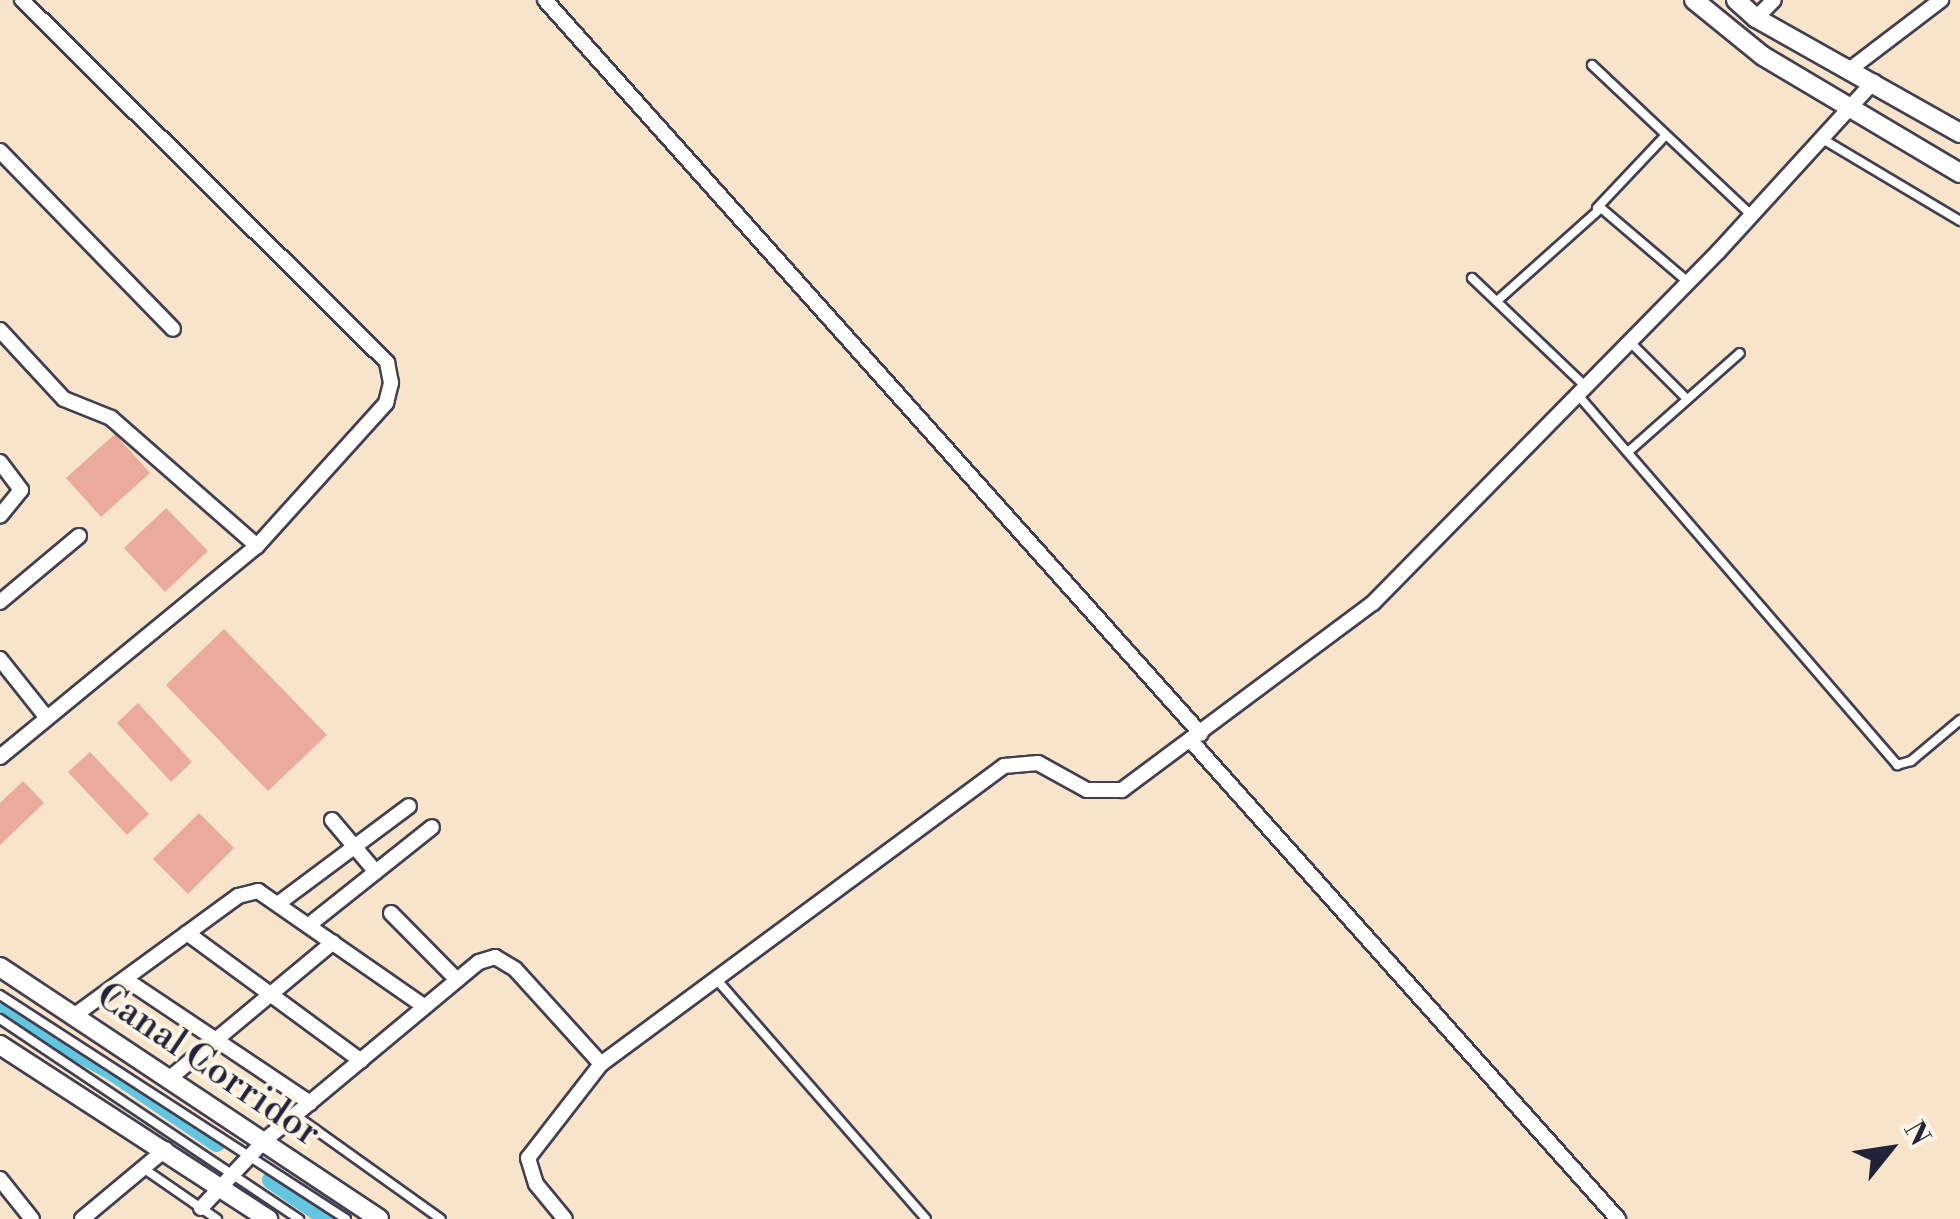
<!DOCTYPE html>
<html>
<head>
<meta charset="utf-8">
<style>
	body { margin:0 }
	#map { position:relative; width:1960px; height:1219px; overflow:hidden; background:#f7e4cb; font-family:"Libre Bodoni",serif }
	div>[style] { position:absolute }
	.canal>* { height:18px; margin:-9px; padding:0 9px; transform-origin:9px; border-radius:9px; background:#62c6e0 }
	.building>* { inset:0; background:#eaaa9c }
	.roads { filter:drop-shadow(2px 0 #423f51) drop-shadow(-2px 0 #423f51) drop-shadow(0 2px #423f51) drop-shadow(0 -2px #423f51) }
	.service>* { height:8px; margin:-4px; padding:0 4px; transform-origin:4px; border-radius:4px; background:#fff }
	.minor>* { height:14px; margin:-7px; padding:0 7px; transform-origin:7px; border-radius:7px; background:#fff }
	.tertiary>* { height:18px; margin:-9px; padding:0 9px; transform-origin:9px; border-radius:9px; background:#fff }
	span { translate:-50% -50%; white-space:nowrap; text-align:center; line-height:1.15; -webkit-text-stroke:8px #fcf5e5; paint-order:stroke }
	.street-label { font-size:38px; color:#22223b }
	.north { position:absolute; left:1840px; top:1099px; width:100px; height:100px; -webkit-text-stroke:8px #fcf5e5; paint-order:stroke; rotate:60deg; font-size:28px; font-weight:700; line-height:40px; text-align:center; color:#22223b }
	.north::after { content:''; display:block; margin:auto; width:35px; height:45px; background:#22223b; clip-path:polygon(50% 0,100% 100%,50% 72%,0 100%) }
</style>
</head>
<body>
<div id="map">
	<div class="canal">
		<div style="left:0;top:1010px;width:127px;rotate:28.8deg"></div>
		<div style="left:111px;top:1071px;width:128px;rotate:34.2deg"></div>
		<div style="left:271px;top:1180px;width:69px;rotate:34.4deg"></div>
	</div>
	<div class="building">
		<div style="clip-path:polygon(115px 434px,150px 473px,101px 517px,66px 478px)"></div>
		<div style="clip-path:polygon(166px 508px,208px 551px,165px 592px,124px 548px)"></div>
		<div style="clip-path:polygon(224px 629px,327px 735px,268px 791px,166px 685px)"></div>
		<div style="clip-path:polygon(138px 703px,192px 762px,171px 782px,117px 723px)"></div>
		<div style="clip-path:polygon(90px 752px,149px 814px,127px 835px,68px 772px)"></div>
		<div style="clip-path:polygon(23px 781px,44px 803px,0 845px,0 803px)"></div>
		<div style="clip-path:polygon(199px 813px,234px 848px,188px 894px,153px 859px)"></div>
	</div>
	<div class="roads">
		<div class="service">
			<div style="left:1592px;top:65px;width:219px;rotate:43.3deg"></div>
			<div style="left:1821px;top:138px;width:162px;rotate:30.8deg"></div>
			<div style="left:1597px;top:208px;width:100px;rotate:-46.6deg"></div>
			<div style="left:1472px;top:278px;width:158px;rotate:43.7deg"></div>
			<div style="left:1497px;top:301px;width:140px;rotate:-41.8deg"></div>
			<div style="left:1601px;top:208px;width:114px;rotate:40.4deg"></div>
			<div style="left:1630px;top:342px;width:81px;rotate:45deg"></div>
			<div style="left:1578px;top:395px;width:489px;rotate:49.2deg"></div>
			<div style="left:1897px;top:765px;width:15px;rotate:-16deg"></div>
			<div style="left:1911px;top:761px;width:64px;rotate:-39.9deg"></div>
			<div style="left:1628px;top:452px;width:149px;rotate:-41.5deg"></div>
			<div style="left:717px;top:980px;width:317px;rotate:48.8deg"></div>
			<div style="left:0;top:995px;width:412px;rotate:32.9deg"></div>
			<div style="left:0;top:1019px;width:360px;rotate:33.8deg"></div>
			<div style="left:295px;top:1115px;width:179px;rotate:35.5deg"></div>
			<div style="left:143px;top:1168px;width:90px;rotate:34.6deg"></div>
		</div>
		<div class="minor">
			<div style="left:545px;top:0;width:984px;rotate:48.21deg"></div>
			<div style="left:1756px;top:18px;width:25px;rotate:-45deg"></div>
			<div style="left:1849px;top:70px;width:116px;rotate:-37.3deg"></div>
			<div style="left:0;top:151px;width:248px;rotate:45.8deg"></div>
			<div style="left:0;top:330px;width:94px;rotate:47.2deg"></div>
			<div style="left:64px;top:399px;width:51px;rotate:22deg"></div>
			<div style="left:111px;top:418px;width:194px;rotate:41.2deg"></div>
			<div style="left:0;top:462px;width:35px;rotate:53deg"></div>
			<div style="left:21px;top:490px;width:33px;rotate:129deg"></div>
			<div style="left:0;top:602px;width:103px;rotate:-39.9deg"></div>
			<div style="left:0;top:659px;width:75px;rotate:51.5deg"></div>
			<div style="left:1192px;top:742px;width:640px;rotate:48.23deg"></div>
			<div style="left:0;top:757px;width:333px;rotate:-39.4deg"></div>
			<div style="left:257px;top:546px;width:193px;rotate:-47.9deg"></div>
			<div style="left:386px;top:403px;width:21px;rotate:-76deg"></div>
			<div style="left:391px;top:383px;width:21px;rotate:-101deg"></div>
			<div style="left:387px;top:362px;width:514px;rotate:-135.24deg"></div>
			<div style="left:332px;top:820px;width:68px;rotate:49.8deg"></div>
			<div style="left:279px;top:903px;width:162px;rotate:-36.7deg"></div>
			<div style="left:391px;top:913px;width:94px;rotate:45.4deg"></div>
			<div style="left:309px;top:925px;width:157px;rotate:-38.5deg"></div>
			<div style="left:187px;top:933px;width:216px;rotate:36.3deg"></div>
			<div style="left:125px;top:979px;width:223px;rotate:33.8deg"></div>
			<div style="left:75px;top:1015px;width:202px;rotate:-36.1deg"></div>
			<div style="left:238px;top:896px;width:21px;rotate:-14deg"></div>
			<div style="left:258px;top:891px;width:203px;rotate:34.8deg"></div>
			<div style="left:601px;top:1064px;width:501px;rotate:-36.48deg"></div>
			<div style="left:1004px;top:766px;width:34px;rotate:-5deg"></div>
			<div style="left:1038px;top:763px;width:56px;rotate:28.9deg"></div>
			<div style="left:1087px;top:790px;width:35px"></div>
			<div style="left:1122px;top:790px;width:313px;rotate:-36.7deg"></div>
			<div style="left:1373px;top:603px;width:492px;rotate:-45.5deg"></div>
			<div style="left:1718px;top:252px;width:231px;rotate:-47.6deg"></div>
			<div style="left:170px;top:1078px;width:212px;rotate:-39.8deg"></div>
			<div style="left:0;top:1179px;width:51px;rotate:51.3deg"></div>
			<div style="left:201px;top:1208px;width:93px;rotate:-46.7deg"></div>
			<div style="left:265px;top:1140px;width:278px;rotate:-39.8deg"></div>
			<div style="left:479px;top:962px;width:17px;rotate:-17deg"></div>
			<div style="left:495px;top:957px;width:23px;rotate:31deg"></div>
			<div style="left:515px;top:969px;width:128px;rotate:47.8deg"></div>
			<div style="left:601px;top:1064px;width:119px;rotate:127.8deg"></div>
			<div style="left:528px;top:1158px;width:27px;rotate:73deg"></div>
			<div style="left:536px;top:1184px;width:45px;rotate:50.4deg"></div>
			<div style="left:82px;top:1219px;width:109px;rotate:-39.8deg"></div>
		</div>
		<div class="tertiary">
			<div style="left:1694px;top:0;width:89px;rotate:39.1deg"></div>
			<div style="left:1763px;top:56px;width:229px;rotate:30.7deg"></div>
			<div style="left:1736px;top:0;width:27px;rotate:42deg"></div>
			<div style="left:1756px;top:18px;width:234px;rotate:29.4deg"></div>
			<div style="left:0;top:967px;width:455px;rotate:33.6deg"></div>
			<div style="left:0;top:1045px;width:320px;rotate:33deg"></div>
		</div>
	</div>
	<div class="street-label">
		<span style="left:208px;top:1065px;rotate:34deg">Canal Corridor</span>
	</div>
	<div class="north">N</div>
</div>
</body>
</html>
